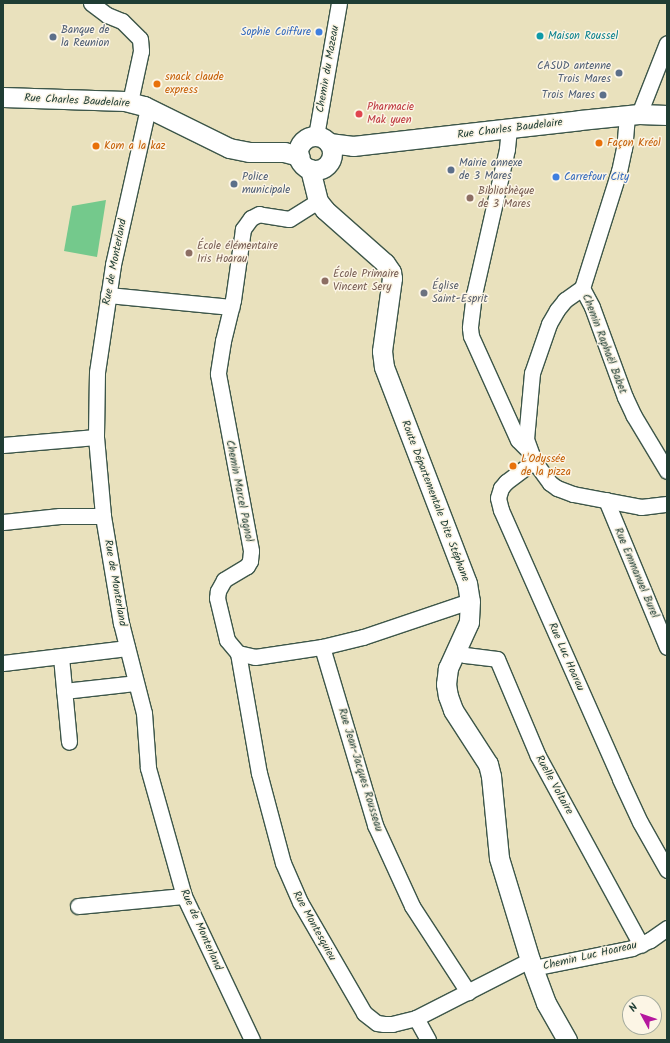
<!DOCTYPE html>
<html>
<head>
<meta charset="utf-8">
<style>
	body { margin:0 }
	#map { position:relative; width:670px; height:1043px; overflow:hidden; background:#e9e1bd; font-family:Kalam,sans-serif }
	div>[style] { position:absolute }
	.green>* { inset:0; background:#74c98c }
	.roads { filter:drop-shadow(1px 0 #3d5649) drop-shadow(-1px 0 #3d5649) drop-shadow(0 1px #3d5649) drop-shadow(0 -1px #3d5649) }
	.minor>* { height:15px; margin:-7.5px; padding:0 7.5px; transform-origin:7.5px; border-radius:7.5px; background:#fff }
	.major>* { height:19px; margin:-9.5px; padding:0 9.5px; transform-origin:9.5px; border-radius:9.5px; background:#fff }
	.major>.ring { margin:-9.5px; padding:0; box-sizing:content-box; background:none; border:19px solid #fff; border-radius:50% }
	.dots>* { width:11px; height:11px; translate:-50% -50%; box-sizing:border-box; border:2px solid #fcf5e5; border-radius:50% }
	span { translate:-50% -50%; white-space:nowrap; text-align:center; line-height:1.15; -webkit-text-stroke:3px #fcf5e5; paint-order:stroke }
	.service-label { font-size:11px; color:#4e5e75 }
	.left { translate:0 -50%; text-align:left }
	.right { translate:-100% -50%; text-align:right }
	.shop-label { font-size:11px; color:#366cbe }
	.culture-label { font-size:11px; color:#0d838f }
	.street-label { font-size:11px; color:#1f3d34 }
	.food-label { font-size:11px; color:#c56008 }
	.health-label { font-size:11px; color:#be3a42 }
	.education-label { font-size:11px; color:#785e54 }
	.worship-label { font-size:11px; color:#5b616d }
	.frame { position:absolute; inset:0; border:4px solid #1f3d34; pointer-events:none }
	.north { position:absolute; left:622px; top:995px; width:40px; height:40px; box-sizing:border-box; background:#fcf5e5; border:1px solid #a4ab9e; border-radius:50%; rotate:310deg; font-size:11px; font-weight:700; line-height:16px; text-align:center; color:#1f3d34 }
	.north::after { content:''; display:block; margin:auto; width:14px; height:18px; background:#b5179e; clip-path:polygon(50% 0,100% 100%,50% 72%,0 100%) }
</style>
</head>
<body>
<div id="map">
	<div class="green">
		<div style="clip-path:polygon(106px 200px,97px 257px,64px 251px,72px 206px)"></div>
	</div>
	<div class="roads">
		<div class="minor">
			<div style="left:91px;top:3px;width:20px;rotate:37deg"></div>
			<div style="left:107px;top:15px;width:16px;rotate:22deg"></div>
			<div style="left:122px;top:21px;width:25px;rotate:45deg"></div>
			<div style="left:140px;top:39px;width:12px;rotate:85deg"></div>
			<div style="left:141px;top:51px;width:52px;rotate:102.2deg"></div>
			<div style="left:148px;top:108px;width:161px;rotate:102.6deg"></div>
			<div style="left:113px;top:265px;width:108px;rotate:98.5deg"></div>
			<div style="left:97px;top:372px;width:65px;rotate:90.9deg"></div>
			<div style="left:96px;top:437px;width:79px;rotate:84.9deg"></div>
			<div style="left:103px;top:516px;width:109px;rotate:80.5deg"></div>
			<div style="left:121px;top:623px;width:93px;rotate:75.7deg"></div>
			<div style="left:144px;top:713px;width:55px;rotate:85.8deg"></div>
			<div style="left:148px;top:768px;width:133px;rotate:74.3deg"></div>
			<div style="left:184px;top:896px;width:159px;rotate:64.7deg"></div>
			<div style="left:639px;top:114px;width:76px;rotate:-68.5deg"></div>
			<div style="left:627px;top:116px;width:32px;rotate:95deg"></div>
			<div style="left:624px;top:148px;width:24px;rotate:102deg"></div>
			<div style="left:619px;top:171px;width:123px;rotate:107.5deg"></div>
			<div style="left:582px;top:288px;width:21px;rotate:62deg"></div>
			<div style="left:592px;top:307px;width:96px;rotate:69.9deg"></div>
			<div style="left:625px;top:397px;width:21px;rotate:65deg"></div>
			<div style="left:634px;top:416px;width:64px;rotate:59deg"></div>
			<div style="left:509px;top:129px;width:20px;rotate:96deg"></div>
			<div style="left:507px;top:149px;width:149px;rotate:102.8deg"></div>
			<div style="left:474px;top:294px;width:34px;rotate:97deg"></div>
			<div style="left:470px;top:328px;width:8px;rotate:83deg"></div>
			<div style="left:471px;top:336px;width:114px;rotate:65.7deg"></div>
			<div style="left:518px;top:440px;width:14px;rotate:45deg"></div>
			<div style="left:316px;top:136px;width:135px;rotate:-80.2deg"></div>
			<div style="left:318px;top:201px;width:34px;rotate:148deg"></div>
			<div style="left:289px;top:219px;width:30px;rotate:-171deg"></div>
			<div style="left:259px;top:214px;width:9px;rotate:153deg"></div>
			<div style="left:251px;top:218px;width:14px;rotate:126deg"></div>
			<div style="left:243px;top:229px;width:72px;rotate:98deg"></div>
			<div style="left:233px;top:300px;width:42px;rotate:103.7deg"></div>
			<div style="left:223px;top:341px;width:33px;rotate:99deg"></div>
			<div style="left:218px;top:374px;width:180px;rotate:79.4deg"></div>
			<div style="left:251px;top:551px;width:10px;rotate:96deg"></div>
			<div style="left:250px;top:561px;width:6px;rotate:121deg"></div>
			<div style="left:247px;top:566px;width:27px;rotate:149deg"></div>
			<div style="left:224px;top:580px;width:13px;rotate:119deg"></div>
			<div style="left:218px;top:591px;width:7px;rotate:98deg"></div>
			<div style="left:217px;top:598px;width:43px;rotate:76.6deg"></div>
			<div style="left:227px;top:640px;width:17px;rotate:50deg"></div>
			<div style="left:238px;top:653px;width:17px;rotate:13deg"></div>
			<div style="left:255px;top:657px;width:68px;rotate:-8.5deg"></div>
			<div style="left:322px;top:647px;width:42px;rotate:-13.7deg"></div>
			<div style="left:363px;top:637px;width:113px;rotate:-18.6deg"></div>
			<div style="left:582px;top:288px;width:21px;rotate:145deg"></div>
			<div style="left:565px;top:300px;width:13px;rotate:129deg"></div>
			<div style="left:557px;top:310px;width:16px;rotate:120deg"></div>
			<div style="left:549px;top:324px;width:52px;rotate:109.1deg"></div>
			<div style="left:532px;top:373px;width:66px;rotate:95.2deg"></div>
			<div style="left:526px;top:439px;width:23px;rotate:70deg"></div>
			<div style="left:534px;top:461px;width:35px;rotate:143deg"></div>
			<div style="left:506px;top:482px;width:8px;rotate:130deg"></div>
			<div style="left:501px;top:488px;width:10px;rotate:107deg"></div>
			<div style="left:498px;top:498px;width:12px;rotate:76deg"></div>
			<div style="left:501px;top:510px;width:294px;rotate:66.1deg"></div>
			<div style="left:620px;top:779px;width:47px;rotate:65.1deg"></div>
			<div style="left:640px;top:822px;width:55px;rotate:60.6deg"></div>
			<div style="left:108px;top:295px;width:124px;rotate:5.6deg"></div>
			<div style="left:3px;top:445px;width:93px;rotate:-4.9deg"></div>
			<div style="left:534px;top:461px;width:27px;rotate:54deg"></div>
			<div style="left:550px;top:483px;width:9px;rotate:36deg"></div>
			<div style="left:557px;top:488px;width:17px;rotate:21deg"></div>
			<div style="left:573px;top:494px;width:69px;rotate:10.8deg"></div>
			<div style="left:641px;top:507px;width:26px;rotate:-7deg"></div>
			<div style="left:606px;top:500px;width:159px;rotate:67.5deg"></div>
			<div style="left:3px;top:522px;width:57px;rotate:-6deg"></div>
			<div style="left:60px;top:516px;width:43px"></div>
			<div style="left:322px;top:647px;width:186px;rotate:73.4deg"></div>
			<div style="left:375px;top:825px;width:89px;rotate:65.4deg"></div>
			<div style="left:412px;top:906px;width:103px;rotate:56.9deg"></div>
			<div style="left:456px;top:650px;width:10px;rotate:29deg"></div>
			<div style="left:465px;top:655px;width:32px;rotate:7deg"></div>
			<div style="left:497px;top:659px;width:105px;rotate:67.1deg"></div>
			<div style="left:538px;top:756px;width:215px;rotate:61.4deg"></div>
			<div style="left:238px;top:653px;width:122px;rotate:80.1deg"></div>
			<div style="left:259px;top:773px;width:93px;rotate:75.1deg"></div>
			<div style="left:283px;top:863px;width:43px;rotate:66.4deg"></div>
			<div style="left:300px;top:902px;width:128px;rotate:60deg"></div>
			<div style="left:364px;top:1013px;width:16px;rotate:38deg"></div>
			<div style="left:377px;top:1023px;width:7px;rotate:8deg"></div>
			<div style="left:384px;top:1024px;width:8px"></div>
			<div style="left:392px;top:1024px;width:25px;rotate:-14deg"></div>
			<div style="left:416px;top:1018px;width:128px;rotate:-27deg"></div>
			<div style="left:61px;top:657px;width:85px;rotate:84.6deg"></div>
			<div style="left:3px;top:663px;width:125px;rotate:-6.9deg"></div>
			<div style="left:64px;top:691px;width:71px;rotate:-6.4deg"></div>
			<div style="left:78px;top:906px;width:106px;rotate:-5.4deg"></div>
			<div style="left:533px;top:968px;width:101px;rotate:-11.4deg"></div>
			<div style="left:632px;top:948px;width:20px;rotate:-24deg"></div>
			<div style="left:650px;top:940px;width:21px;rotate:-35deg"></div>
			<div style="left:416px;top:1018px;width:25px;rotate:61deg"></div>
		</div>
		<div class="major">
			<div style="left:3px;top:97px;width:122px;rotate:1.9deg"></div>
			<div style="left:125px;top:101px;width:20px;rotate:15deg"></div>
			<div style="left:144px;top:106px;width:95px;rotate:26.3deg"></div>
			<div style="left:229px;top:148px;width:20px;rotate:11deg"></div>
			<div style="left:249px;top:152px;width:35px"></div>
			<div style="left:284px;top:152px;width:16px;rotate:15deg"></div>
			<div class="ring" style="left:298px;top:136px;width:15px;height:15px"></div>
			<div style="left:329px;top:143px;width:24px;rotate:7deg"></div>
			<div style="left:353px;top:146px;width:228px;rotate:-6.5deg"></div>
			<div style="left:580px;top:120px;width:59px;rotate:-5.8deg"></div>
			<div style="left:639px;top:114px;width:28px;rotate:2deg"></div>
			<div style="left:310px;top:169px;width:33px;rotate:76deg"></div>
			<div style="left:318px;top:201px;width:11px;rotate:52deg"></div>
			<div style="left:325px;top:210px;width:80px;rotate:41.5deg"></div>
			<div style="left:385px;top:263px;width:11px;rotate:56deg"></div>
			<div style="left:391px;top:272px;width:6px;rotate:81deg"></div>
			<div style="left:392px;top:278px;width:74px;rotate:97.8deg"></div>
			<div style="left:382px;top:351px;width:16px;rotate:83deg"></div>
			<div style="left:384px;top:367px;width:231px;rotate:69deg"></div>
			<div style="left:467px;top:583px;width:18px;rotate:81deg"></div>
			<div style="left:470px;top:601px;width:21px;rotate:93deg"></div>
			<div style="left:469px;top:622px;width:51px;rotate:114.5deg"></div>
			<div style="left:448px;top:668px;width:16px;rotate:97deg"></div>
			<div style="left:446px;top:684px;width:12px;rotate:81deg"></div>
			<div style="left:448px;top:696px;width:15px;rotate:70deg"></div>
			<div style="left:453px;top:710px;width:64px;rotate:57.1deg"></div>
			<div style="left:488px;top:764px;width:12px;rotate:76deg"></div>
			<div style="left:491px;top:776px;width:82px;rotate:84.4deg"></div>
			<div style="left:499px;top:858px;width:107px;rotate:73.1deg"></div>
			<div style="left:530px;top:960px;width:46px;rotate:69.6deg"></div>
			<div style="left:546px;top:1003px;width:43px;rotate:60.4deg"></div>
		</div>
	</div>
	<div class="dots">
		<div style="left:319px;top:32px;background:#3f7fe0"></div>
		<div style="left:540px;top:36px;background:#0f9aa8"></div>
		<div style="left:53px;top:37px;background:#5c6f8a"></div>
		<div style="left:619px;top:73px;background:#5c6f8a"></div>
		<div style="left:157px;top:84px;background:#e8710a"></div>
		<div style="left:603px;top:95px;background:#5c6f8a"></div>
		<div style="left:359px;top:114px;background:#e0444e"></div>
		<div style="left:599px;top:143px;background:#e8710a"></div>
		<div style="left:96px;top:146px;background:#e8710a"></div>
		<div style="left:451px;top:170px;background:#5c6f8a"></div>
		<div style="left:556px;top:177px;background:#3f7fe0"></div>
		<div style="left:234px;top:184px;background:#5c6f8a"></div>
		<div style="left:470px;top:198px;background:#8d6e63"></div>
		<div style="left:189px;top:253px;background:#8d6e63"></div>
		<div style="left:325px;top:281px;background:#8d6e63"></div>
		<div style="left:424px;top:293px;background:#6b7280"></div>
		<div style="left:513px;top:466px;background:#e8710a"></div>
	</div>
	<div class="service-label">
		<span class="left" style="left:61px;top:37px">Banque de<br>la Reunion</span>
		<span class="right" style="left:611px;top:73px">CASUD antenne<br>Trois Mares</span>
		<span class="right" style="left:595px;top:95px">Trois Mares</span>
		<span class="left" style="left:459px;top:170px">Mairie annexe<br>de 3 Mares</span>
		<span class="left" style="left:242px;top:184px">Police<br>municipale</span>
	</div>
	<div class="shop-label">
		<span class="right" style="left:311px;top:32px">Sophie Coiffure</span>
		<span class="left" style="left:564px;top:177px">Carrefour City</span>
	</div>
	<div class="culture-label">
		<span class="left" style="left:548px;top:36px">Maison Roussel</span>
	</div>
	<div class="street-label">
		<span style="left:328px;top:69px;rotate:-80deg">Chemin du Mazeau</span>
		<span style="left:77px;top:101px;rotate:3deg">Rue Charles Baudelaire</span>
		<span style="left:510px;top:129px;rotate:-7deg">Rue Charles Baudelaire</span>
		<span style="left:115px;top:262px;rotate:-79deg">Rue de Monterland</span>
		<span style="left:604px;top:344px;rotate:69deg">Chemin Raphaël Babet</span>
		<span style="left:239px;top:491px;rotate:79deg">Chemin Marcel Pagnol</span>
		<span style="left:435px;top:501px;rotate:69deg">Route Départementale Dite Stéphane</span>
		<span style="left:636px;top:573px;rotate:67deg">Rue Emmanuel Burel</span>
		<span style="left:115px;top:583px;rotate:80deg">Rue de Monterland</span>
		<span style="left:566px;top:657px;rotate:66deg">Rue Luc Hoarau</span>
		<span style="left:360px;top:770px;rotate:73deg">Rue Jean-Jacques Rousseau</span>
		<span style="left:554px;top:785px;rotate:61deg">Ruelle Voltaire</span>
		<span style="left:314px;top:926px;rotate:61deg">Rue Montesquieu</span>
		<span style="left:201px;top:930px;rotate:66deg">Rue de Monterland</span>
		<span style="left:590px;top:956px;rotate:-13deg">Chemin Luc Hoareau</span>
	</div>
	<div class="food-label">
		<span class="left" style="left:165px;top:84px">snack claude<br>express</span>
		<span class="left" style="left:607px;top:143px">Façon Kréol</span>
		<span class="left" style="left:104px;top:146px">Kom a la kaz</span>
		<span class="left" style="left:521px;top:466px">L'Odyssée<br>de la pizza</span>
	</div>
	<div class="health-label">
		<span class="left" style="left:367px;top:114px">Pharmacie<br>Mak yuen</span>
	</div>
	<div class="education-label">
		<span class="left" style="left:478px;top:198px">Bibliothèque<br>de 3 Mares</span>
		<span class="left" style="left:197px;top:253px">École élémentaire<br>Iris Hoarau</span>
		<span class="left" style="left:333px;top:281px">École Primaire<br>Vincent Sery</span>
	</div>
	<div class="worship-label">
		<span class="left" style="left:432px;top:293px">Église<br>Saint-Esprit</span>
	</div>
	<div class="frame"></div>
	<div class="north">N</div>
</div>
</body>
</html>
